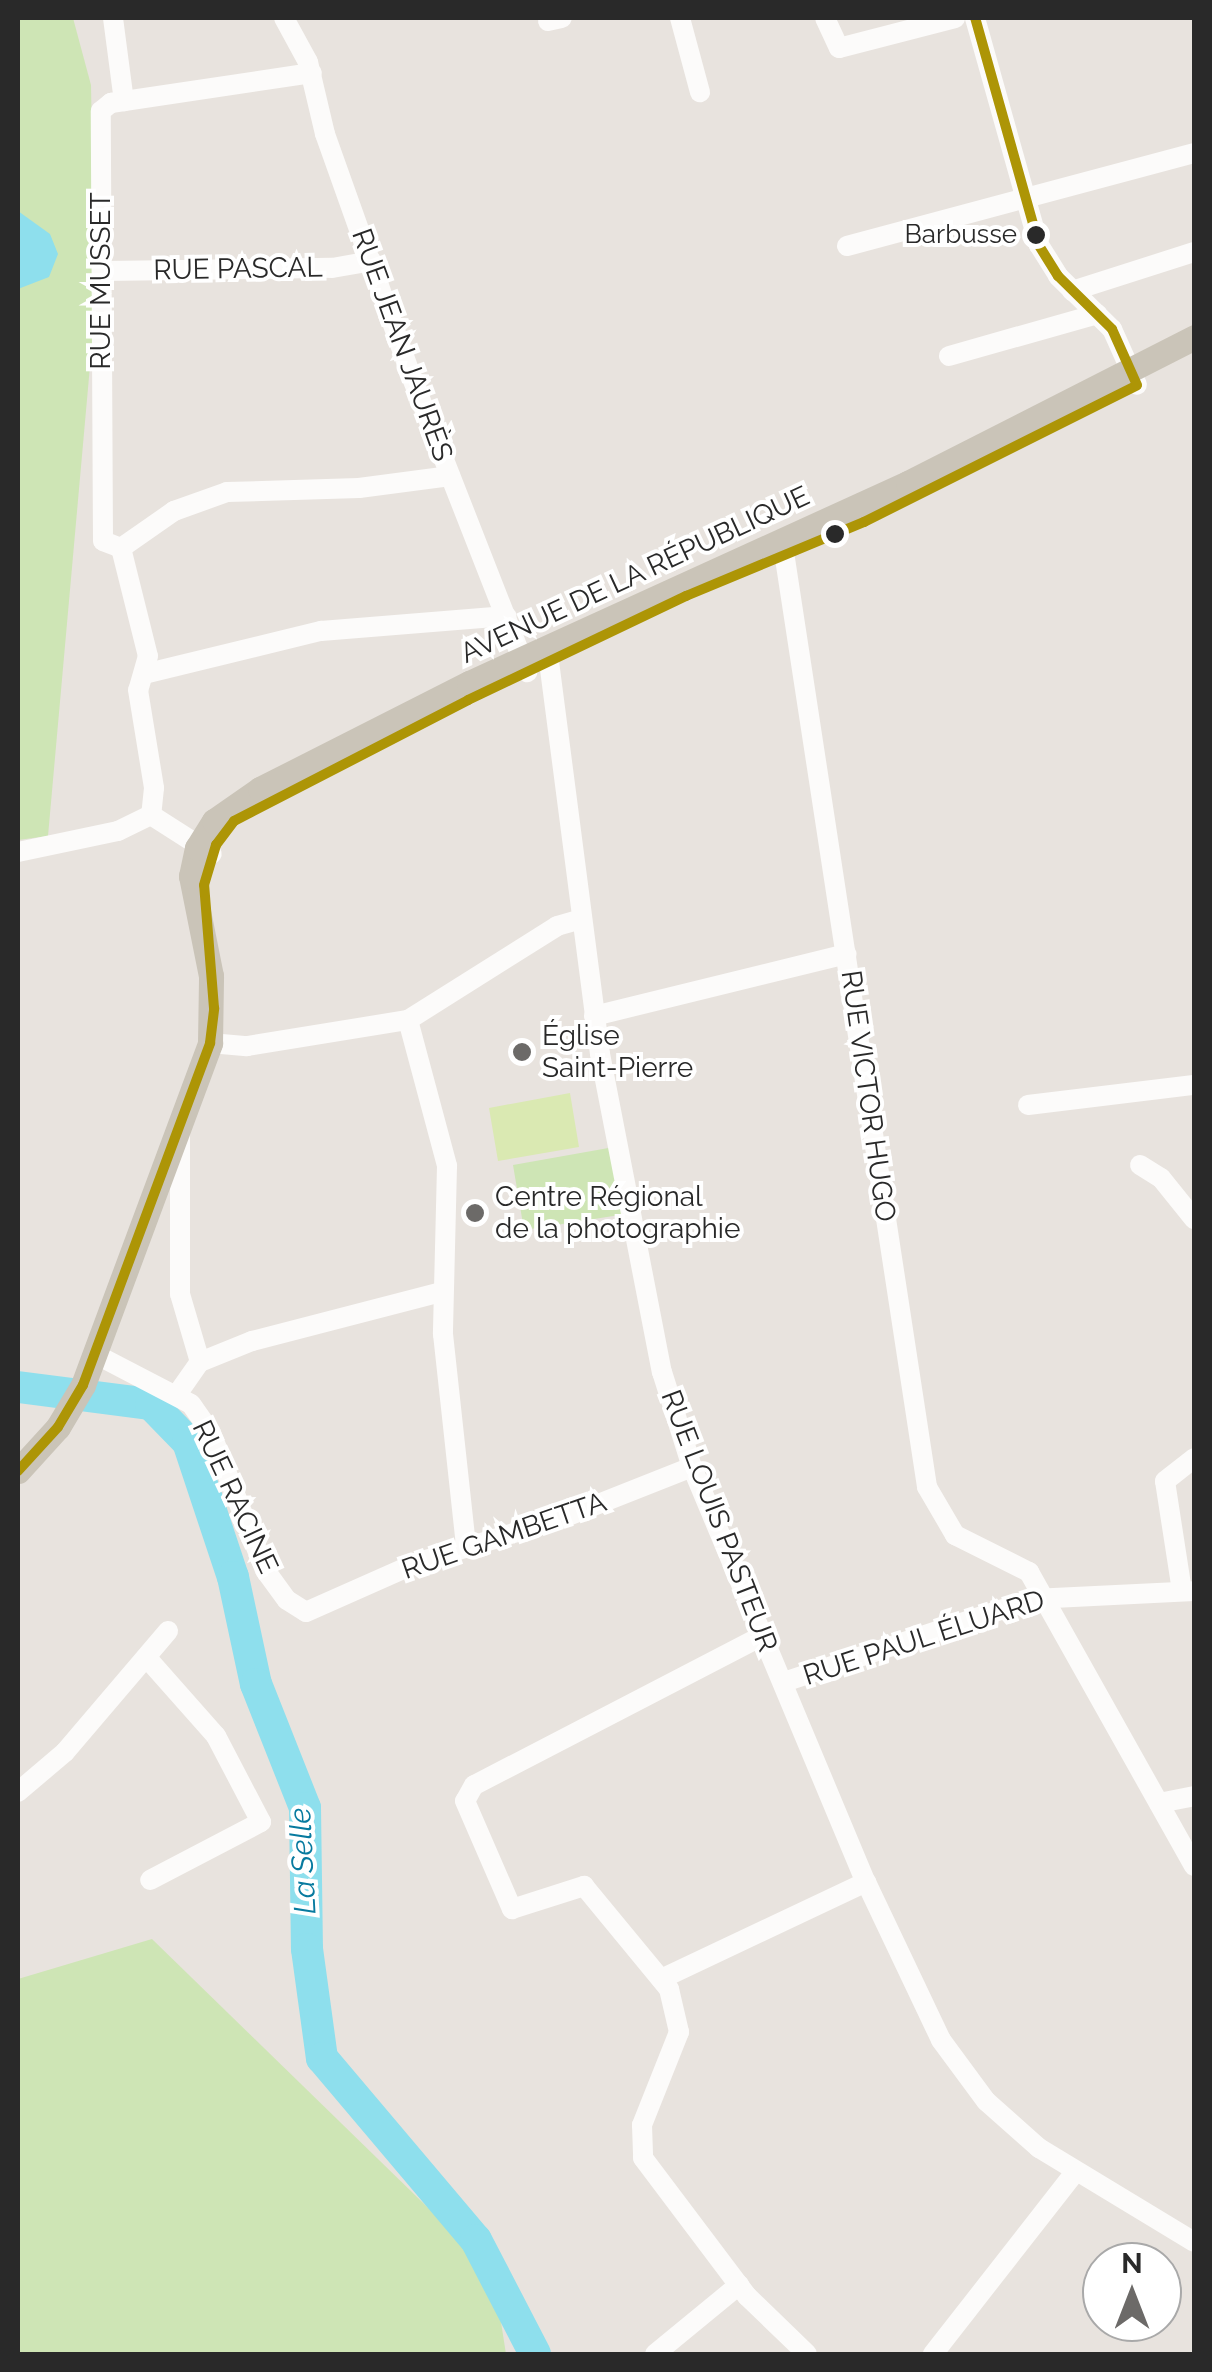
<!DOCTYPE html>
<html>
<head>
<meta charset="utf-8">
<style>
	body { margin:0 }
	#map { position:relative; width:1212px; height:2372px; overflow:hidden; background:#e8e3de; font-family:Raleway,sans-serif }
	div>[style] { position:absolute }
	.green>* { inset:0; background:#cee5b5 }
	.pitch>* { inset:0; background:#dae9b2 }
	.water>* { inset:0; background:#8edfed }
	.river>* { height:32px; margin:-16px; padding:0 16px; transform-origin:16px; border-radius:16px; background:#8edfed }
	.minor>* { height:20px; margin:-10px; padding:0 10px; transform-origin:10px; border-radius:10px; background:#fcfbfa }
	.major>* { height:25px; margin:-12.5px; padding:0 12.5px; transform-origin:12.5px; border-radius:12.5px; background:#cac4b8 }
	.bus-1>* { height:10px; margin:-5px; padding:0 5px; transform-origin:5px; border-radius:5px; background:#ad9506 }
	.dots>* { width:28px; height:28px; translate:-50% -50%; box-sizing:border-box; border:5px solid #fff; border-radius:50% }
	span { translate:-50% -50%; white-space:nowrap; text-align:center; line-height:1.15; -webkit-text-stroke:8px #fff; paint-order:stroke }
	.bus-label { font-size:26px; color:#292929 }
	.right { translate:-100% -50%; text-align:right }
	.street-label { font-size:28px; color:#292929 }
	.poi-label { font-size:28px; color:#292929 }
	.left { translate:0 -50%; text-align:left }
	.water-label { font-size:30px; color:#077a9f; font-style:italic }
	.frame { position:absolute; inset:0; border:20px solid #292929; pointer-events:none }
	.north { position:absolute; left:1082px; top:2242px; width:100px; height:100px; box-sizing:border-box; background:#fff; border:2px solid #a9a9a9; border-radius:50%; rotate:0deg; font-size:28px; font-weight:700; line-height:40px; text-align:center; color:#292929 }
	.north::after { content:''; display:block; margin:auto; width:35px; height:45px; background:#6c6a68; clip-path:polygon(50% 0,100% 100%,50% 72%,0 100%) }
</style>
</head>
<body>
<div id="map">
	<div class="green">
		<div style="clip-path:polygon(18px 18px,73px 18px,91px 85px,95px 310px,48px 836px,18px 840px)"></div>
		<div style="clip-path:polygon(614px 1147px,626px 1214px,524px 1230px,513px 1165px)"></div>
		<div style="clip-path:polygon(152px 1939px,493px 2271px,506px 2354px,18px 2354px,18px 1979px)"></div>
	</div>
	<div class="pitch">
		<div style="clip-path:polygon(570px 1093px,579px 1147px,498px 1161px,489px 1108px)"></div>
	</div>
	<div class="water">
		<div style="clip-path:polygon(18px 211px,50px 234px,58px 254px,49px 277px,18px 289px)"></div>
	</div>
	<div class="river">
		<div style="left:18px;top:1387px;width:134px;rotate:7.3deg"></div>
		<div style="left:151px;top:1404px;width:53px;rotate:45.8deg"></div>
		<div style="left:188px;top:1442px;width:142px;rotate:71.6deg"></div>
		<div style="left:233px;top:1577px;width:109px;rotate:77.9deg"></div>
		<div style="left:256px;top:1684px;width:133px;rotate:68.4deg"></div>
		<div style="left:305px;top:1808px;width:141px;rotate:89.2deg"></div>
		<div style="left:307px;top:1949px;width:110px;rotate:82.2deg"></div>
		<div style="left:322px;top:2058px;width:238px;rotate:49.8deg"></div>
		<div style="left:476px;top:2240px;width:128px;rotate:62.6deg"></div>
	</div>
	<div class="minor">
		<div style="left:113px;top:18px;width:84px;rotate:82.5deg"></div>
		<div style="left:284px;top:18px;width:50px;rotate:61.4deg"></div>
		<div style="left:308px;top:62px;width:74px;rotate:76.7deg"></div>
		<div style="left:325px;top:134px;width:259px;rotate:70.4deg"></div>
		<div style="left:412px;top:378px;width:316px;rotate:68.6deg"></div>
		<div style="left:680px;top:18px;width:77px;rotate:74.9deg"></div>
		<div style="left:825px;top:18px;width:33px;rotate:65deg"></div>
		<div style="left:839px;top:48px;width:120px;rotate:-14.5deg"></div>
		<div style="left:975px;top:18px;width:236px;rotate:74.3deg"></div>
		<div style="left:1039px;top:245px;width:36px;rotate:58deg"></div>
		<div style="left:1058px;top:276px;width:76px;rotate:44.5deg"></div>
		<div style="left:1112px;top:329px;width:61px;rotate:65.9deg"></div>
		<div style="left:548px;top:21px;width:14px;rotate:-12deg"></div>
		<div style="left:847px;top:246px;width:359px;rotate:-15deg"></div>
		<div style="left:104px;top:271px;width:228px;rotate:-0.8deg"></div>
		<div style="left:332px;top:268px;width:40px;rotate:-10deg"></div>
		<div style="left:1072px;top:291px;width:128px;rotate:-17.7deg"></div>
		<div style="left:949px;top:356px;width:154px;rotate:-15.8deg"></div>
		<div style="left:782px;top:539px;width:959px;rotate:81.3deg"></div>
		<div style="left:927px;top:1487px;width:56px;rotate:59.7deg"></div>
		<div style="left:955px;top:1535px;width:83px;rotate:26.6deg"></div>
		<div style="left:1029px;top:1572px;width:337px;rotate:60.7deg"></div>
		<div style="left:121px;top:548px;width:19px;rotate:-159deg"></div>
		<div style="left:103px;top:541px;width:430px;rotate:-90.3deg"></div>
		<div style="left:101px;top:111px;width:13px;rotate:-39deg"></div>
		<div style="left:111px;top:103px;width:203px;rotate:-8.5deg"></div>
		<div style="left:121px;top:548px;width:65px;rotate:-34.9deg"></div>
		<div style="left:174px;top:511px;width:56px;rotate:-19.7deg"></div>
		<div style="left:227px;top:492px;width:132px;rotate:-1.7deg"></div>
		<div style="left:359px;top:488px;width:92px;rotate:-7.5deg"></div>
		<div style="left:121px;top:548px;width:111px;rotate:76deg"></div>
		<div style="left:148px;top:656px;width:35px;rotate:106deg"></div>
		<div style="left:138px;top:690px;width:99px;rotate:80.7deg"></div>
		<div style="left:154px;top:788px;width:27px;rotate:96deg"></div>
		<div style="left:547px;top:646px;width:411px;rotate:82.6deg"></div>
		<div style="left:600px;top:1054px;width:324px;rotate:79deg"></div>
		<div style="left:662px;top:1372px;width:100px;rotate:72.5deg"></div>
		<div style="left:692px;top:1467px;width:450px;rotate:67.3deg"></div>
		<div style="left:866px;top:1882px;width:175px;rotate:64.6deg"></div>
		<div style="left:941px;top:2040px;width:76px;rotate:53.6deg"></div>
		<div style="left:986px;top:2101px;width:71px;rotate:41.6deg"></div>
		<div style="left:1039px;top:2148px;width:181px;rotate:31.2deg"></div>
		<div style="left:144px;top:674px;width:182px;rotate:-13.7deg"></div>
		<div style="left:321px;top:631px;width:186px;rotate:-4.6deg"></div>
		<div style="left:18px;top:852px;width:102px;rotate:-11.9deg"></div>
		<div style="left:118px;top:831px;width:37px;rotate:-26deg"></div>
		<div style="left:151px;top:815px;width:72px;rotate:32.6deg"></div>
		<div style="left:594px;top:1016px;width:260px;rotate:-13.8deg"></div>
		<div style="left:408px;top:1020px;width:151px;rotate:75deg"></div>
		<div style="left:447px;top:1166px;width:168px;rotate:91.4deg"></div>
		<div style="left:443px;top:1334px;width:214px;rotate:83.8deg"></div>
		<div style="left:210px;top:1043px;width:37px;rotate:5deg"></div>
		<div style="left:247px;top:1046px;width:163px;rotate:-9.2deg"></div>
		<div style="left:408px;top:1020px;width:176px;rotate:-32.2deg"></div>
		<div style="left:557px;top:926px;width:26px;rotate:-16deg"></div>
		<div style="left:1028px;top:1105px;width:167px;rotate:-6.9deg"></div>
		<div style="left:180px;top:1128px;width:166px;rotate:90deg"></div>
		<div style="left:180px;top:1294px;width:71px;rotate:73.6deg"></div>
		<div style="left:1140px;top:1165px;width:25px;rotate:32deg"></div>
		<div style="left:1161px;top:1178px;width:53px;rotate:51.2deg"></div>
		<div style="left:95px;top:1354px;width:108px;rotate:27.5deg"></div>
		<div style="left:191px;top:1404px;width:35px;rotate:55deg"></div>
		<div style="left:211px;top:1433px;width:147px;rotate:68.5deg"></div>
		<div style="left:265px;top:1570px;width:37px;rotate:54deg"></div>
		<div style="left:287px;top:1600px;width:22px;rotate:32deg"></div>
		<div style="left:306px;top:1612px;width:124px;rotate:-23.9deg"></div>
		<div style="left:419px;top:1562px;width:151px;rotate:-17deg"></div>
		<div style="left:563px;top:1518px;width:139px;rotate:-21.6deg"></div>
		<div style="left:178px;top:1393px;width:38px;rotate:-55deg"></div>
		<div style="left:200px;top:1362px;width:56px;rotate:-22deg"></div>
		<div style="left:252px;top:1341px;width:196px;rotate:-14.5deg"></div>
		<div style="left:1182px;top:1591px;width:111px;rotate:-98.8deg"></div>
		<div style="left:1165px;top:1481px;width:37px;rotate:-38deg"></div>
		<div style="left:762px;top:1636px;width:324px;rotate:152.6deg"></div>
		<div style="left:474px;top:1785px;width:18px;rotate:119deg"></div>
		<div style="left:465px;top:1801px;width:118px;rotate:66.5deg"></div>
		<div style="left:512px;top:1909px;width:76px;rotate:-17.7deg"></div>
		<div style="left:584px;top:1886px;width:134px;rotate:50.5deg"></div>
		<div style="left:669px;top:1989px;width:44px;rotate:76.9deg"></div>
		<div style="left:679px;top:2032px;width:100px;rotate:111.7deg"></div>
		<div style="left:642px;top:2125px;width:33px;rotate:88deg"></div>
		<div style="left:643px;top:2158px;width:173px;rotate:53deg"></div>
		<div style="left:747px;top:2296px;width:83px;rotate:44deg"></div>
		<div style="left:147px;top:1658px;width:104px;rotate:48.5deg"></div>
		<div style="left:216px;top:1736px;width:97px;rotate:62.4deg"></div>
		<div style="left:261px;top:1822px;width:125px;rotate:152.4deg"></div>
		<div style="left:787px;top:1681px;width:259px;rotate:-18.4deg"></div>
		<div style="left:1033px;top:1599px;width:161px;rotate:-2.8deg"></div>
		<div style="left:18px;top:1792px;width:62px;rotate:-40.4deg"></div>
		<div style="left:65px;top:1752px;width:159px;rotate:-49.6deg"></div>
		<div style="left:1159px;top:1803px;width:36px;rotate:-11deg"></div>
		<div style="left:661px;top:1979px;width:227px;rotate:-25.3deg"></div>
		<div style="left:655px;top:2354px;width:109px;rotate:-39.4deg"></div>
		<div style="left:933px;top:2354px;width:231px;rotate:-52deg"></div>
	</div>
	<div class="major">
		<div style="left:18px;top:1471px;width:59px;rotate:-47.7deg"></div>
		<div style="left:58px;top:1427px;width:49px;rotate:-59.2deg"></div>
		<div style="left:83px;top:1385px;width:365px;rotate:-69.6deg"></div>
		<div style="left:210px;top:1043px;width:67px;rotate:-89.1deg"></div>
		<div style="left:211px;top:976px;width:102px;rotate:-101.3deg"></div>
		<div style="left:191px;top:876px;width:29px;rotate:-78deg"></div>
		<div style="left:197px;top:848px;width:32px;rotate:-58deg"></div>
		<div style="left:214px;top:821px;width:56px;rotate:-34.8deg"></div>
		<div style="left:260px;top:789px;width:234px;rotate:-26.9deg"></div>
		<div style="left:469px;top:683px;width:482px;rotate:-24.5deg"></div>
		<div style="left:908px;top:483px;width:321px;rotate:-27deg"></div>
	</div>
	<div class="bus-1">
		<div style="left:18px;top:1471px;width:59px;rotate:-47.7deg"></div>
		<div style="left:58px;top:1427px;width:49px;rotate:-59.2deg"></div>
		<div style="left:83px;top:1385px;width:365px;rotate:-69.6deg"></div>
		<div style="left:210px;top:1043px;width:35px;rotate:-83deg"></div>
		<div style="left:214px;top:1008px;width:123px;rotate:-94.6deg"></div>
		<div style="left:204px;top:885px;width:42px;rotate:-73.3deg"></div>
		<div style="left:216px;top:845px;width:30px;rotate:-53deg"></div>
		<div style="left:234px;top:821px;width:263px;rotate:-27.3deg"></div>
		<div style="left:468px;top:700px;width:242px;rotate:-25.5deg"></div>
		<div style="left:686px;top:596px;width:193px;rotate:-22.6deg"></div>
		<div style="left:864px;top:522px;width:305px;rotate:-26.6deg"></div>
		<div style="left:1137px;top:385px;width:61px;rotate:-114.1deg"></div>
		<div style="left:1112px;top:329px;width:76px;rotate:-135.5deg"></div>
		<div style="left:1058px;top:276px;width:36px;rotate:-122deg"></div>
		<div style="left:1039px;top:245px;width:236px;rotate:-105.7deg"></div>
	</div>
	<div class="dots">
		<div style="left:1036px;top:235px;background:#292929"></div>
		<div style="left:835px;top:534px;background:#292929"></div>
		<div style="left:522px;top:1052px;background:#6c6a68"></div>
		<div style="left:475px;top:1213px;background:#6c6a68"></div>
	</div>
	<div class="bus-label">
		<span class="right" style="left:1017px;top:235px">Barbusse</span>
	</div>
	<div class="street-label">
		<span style="left:238px;top:269px;rotate:-1deg">RUE PASCAL</span>
		<span style="left:101px;top:281px;rotate:-90deg">RUE MUSSET</span>
		<span style="left:402px;top:345px;rotate:70deg">RUE JEAN JAURÈS</span>
		<span style="left:635px;top:575px;rotate:-25deg">AVENUE DE LA RÉPUBLIQUE</span>
		<span style="left:868px;top:1096px;rotate:82deg">RUE VICTOR HUGO</span>
		<span style="left:235px;top:1497px;rotate:65deg">RUE RACINE</span>
		<span style="left:719px;top:1521px;rotate:69deg">RUE LOUIS PASTEUR</span>
		<span style="left:504px;top:1536px;rotate:-19deg">RUE GAMBETTA</span>
		<span style="left:924px;top:1638px;rotate:-18deg">RUE PAUL ÉLUARD</span>
	</div>
	<div class="poi-label">
		<span class="left" style="left:542px;top:1052px">Église<br>Saint-Pierre</span>
		<span class="left" style="left:495px;top:1213px">Centre Régional<br>de la photographie</span>
	</div>
	<div class="water-label">
		<span style="left:303px;top:1861px;rotate:-93deg">La Selle</span>
	</div>
	<div class="frame"></div>
	<div class="north">N</div>
</div>
</body>
</html>
